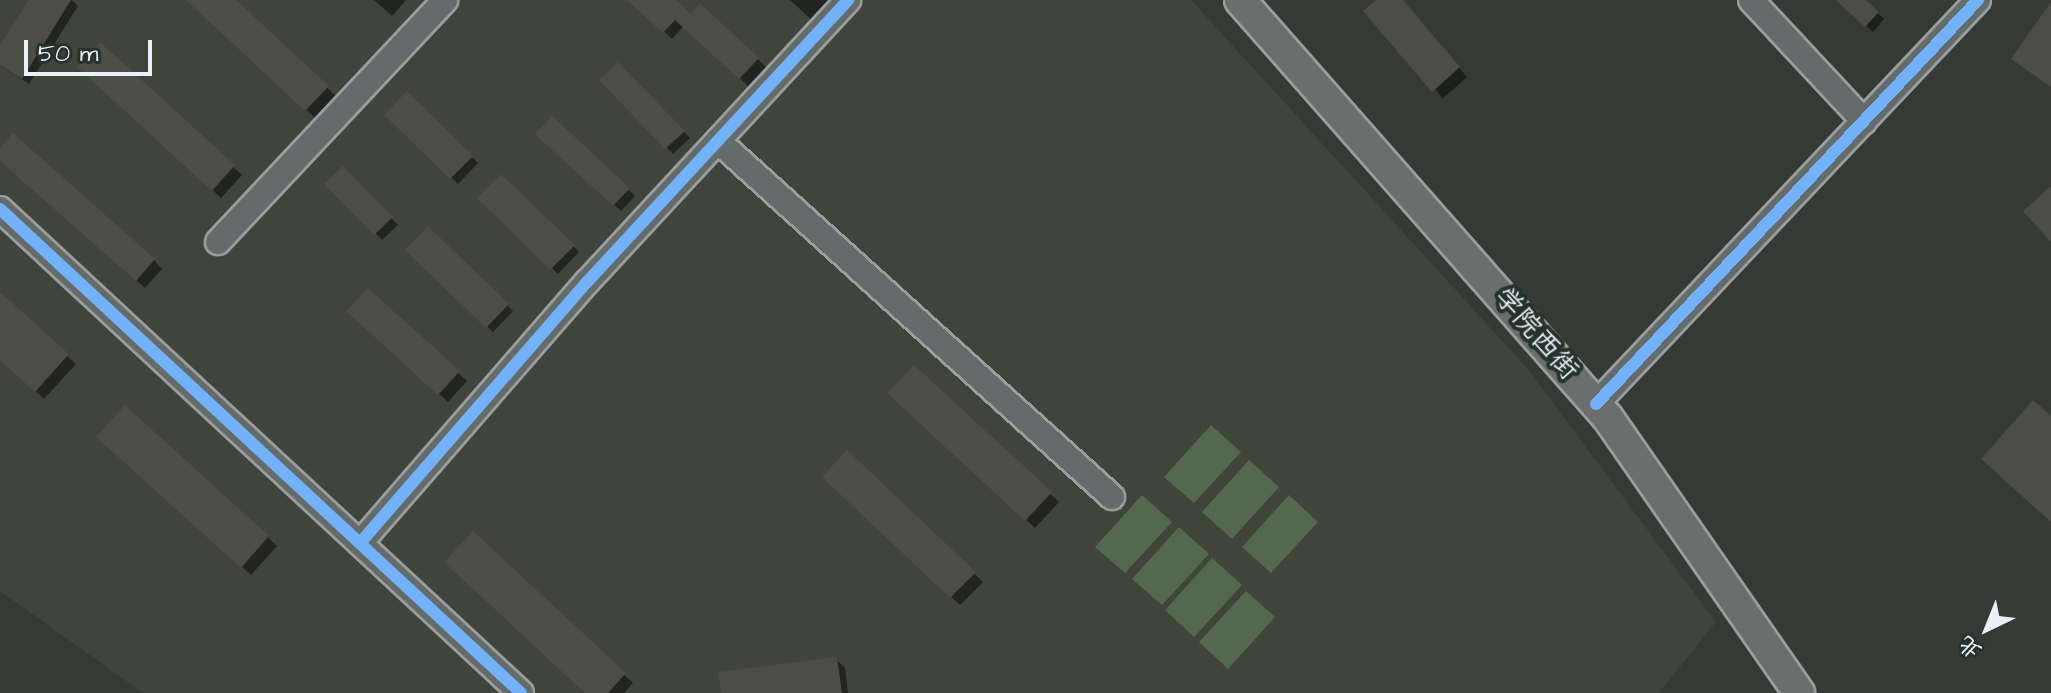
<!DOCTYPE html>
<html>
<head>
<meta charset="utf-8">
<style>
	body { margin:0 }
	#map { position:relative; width:2051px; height:693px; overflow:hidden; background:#353a35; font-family:"Architects Daughter","LXGW WenKai TC",sans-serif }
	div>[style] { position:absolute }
	.built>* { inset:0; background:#40443b }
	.green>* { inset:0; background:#54684f }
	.shadow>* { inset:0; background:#0007 }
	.building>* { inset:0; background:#4c4d47 }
	.roads { filter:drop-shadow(2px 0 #9a9e9e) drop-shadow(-2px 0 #9a9e9e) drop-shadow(0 2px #9a9e9e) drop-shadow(0 -2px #9a9e9e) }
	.minor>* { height:24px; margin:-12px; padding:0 12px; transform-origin:12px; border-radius:12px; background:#646b6b }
	.major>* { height:30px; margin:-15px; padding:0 15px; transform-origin:15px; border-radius:15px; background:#6b6e6c }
	.cycleway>* { height:12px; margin:-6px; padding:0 6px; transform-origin:6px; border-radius:6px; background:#73b2f8 }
	span { translate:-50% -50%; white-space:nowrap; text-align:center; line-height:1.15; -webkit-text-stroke:8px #26332d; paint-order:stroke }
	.street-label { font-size:28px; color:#e8f1f8 }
	.north { position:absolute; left:1947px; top:589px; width:80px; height:80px; -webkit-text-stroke:6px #26332d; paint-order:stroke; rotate:223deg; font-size:22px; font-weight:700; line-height:32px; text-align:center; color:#e8f1f8 }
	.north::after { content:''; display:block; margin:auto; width:28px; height:36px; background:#e8f1f8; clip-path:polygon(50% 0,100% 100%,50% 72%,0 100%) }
	.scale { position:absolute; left:24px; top:40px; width:128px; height:36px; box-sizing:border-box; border:4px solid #e8f1f8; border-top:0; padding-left:10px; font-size:24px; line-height:28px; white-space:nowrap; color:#e8f1f8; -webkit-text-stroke:6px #26332d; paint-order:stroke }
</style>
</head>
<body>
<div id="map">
	<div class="built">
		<div style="clip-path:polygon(0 0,1191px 0,1527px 368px,1716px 622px,1659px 693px,143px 693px,0 591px)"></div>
	</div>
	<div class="green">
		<div style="clip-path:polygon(1211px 425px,1241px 452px,1194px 503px,1164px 477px)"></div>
		<div style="clip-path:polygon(1249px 460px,1279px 487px,1232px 539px,1202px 512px)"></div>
		<div style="clip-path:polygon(1142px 495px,1172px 522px,1125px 573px,1095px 547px)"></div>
		<div style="clip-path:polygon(1289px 495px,1318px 522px,1271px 573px,1242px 547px)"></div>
		<div style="clip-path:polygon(1179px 527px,1209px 554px,1162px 605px,1132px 579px)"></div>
		<div style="clip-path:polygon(1212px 558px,1242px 585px,1194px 637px,1165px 610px)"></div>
		<div style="clip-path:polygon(1246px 591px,1275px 617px,1228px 669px,1199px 642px)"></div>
	</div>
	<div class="shadow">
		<div style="clip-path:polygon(31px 0,72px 0,78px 6px,29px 84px,0 65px,0 49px)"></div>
		<div style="clip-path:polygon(189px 0,234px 0,336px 96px,315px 118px)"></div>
		<div style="clip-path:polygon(374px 0,406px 0,392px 16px)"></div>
		<div style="clip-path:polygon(629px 0,673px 0,691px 17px,701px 6px,766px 67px,748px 86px,684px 26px,672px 39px)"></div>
		<div style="clip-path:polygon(790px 0,832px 0,813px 21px)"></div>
		<div style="clip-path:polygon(1379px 0,1402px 0,1467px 77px,1442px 99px)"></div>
		<div style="clip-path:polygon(1838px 0,1864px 0,1884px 19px,1873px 32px)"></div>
		<div style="clip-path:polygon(618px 64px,690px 138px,673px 154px,602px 80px)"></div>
		<div style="clip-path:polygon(88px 75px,233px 167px,242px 175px,221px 198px)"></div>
		<div style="clip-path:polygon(407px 94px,478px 163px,458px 184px,387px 115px)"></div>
		<div style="clip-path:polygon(552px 118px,635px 196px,621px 211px,538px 134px)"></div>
		<div style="clip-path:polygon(0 151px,154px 260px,162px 269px,145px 288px,0 159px)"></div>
		<div style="clip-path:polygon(343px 169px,398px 225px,382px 240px,327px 184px)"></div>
		<div style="clip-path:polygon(501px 176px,579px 252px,558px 274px,480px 198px)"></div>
		<div style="clip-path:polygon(428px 228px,513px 311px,493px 332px,408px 250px)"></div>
		<div style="clip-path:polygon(368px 291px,467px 381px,448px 402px,358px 320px)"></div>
		<div style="clip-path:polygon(0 295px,76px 364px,44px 399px,0 359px)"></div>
		<div style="clip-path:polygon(914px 368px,1059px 502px,1035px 528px,898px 402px)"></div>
		<div style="clip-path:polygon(125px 408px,277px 546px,251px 575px,108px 445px)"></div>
		<div style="clip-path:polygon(848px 453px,983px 582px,960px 605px,825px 477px)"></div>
		<div style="clip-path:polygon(473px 534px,633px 683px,624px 693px,587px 693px)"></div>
		<div style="clip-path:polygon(836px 659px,845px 668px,848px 693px,723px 693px)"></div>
	</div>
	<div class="building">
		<div style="clip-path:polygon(29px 0,71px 0,22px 79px,0 65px,0 45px)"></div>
		<div style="clip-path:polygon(186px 0,236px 0,329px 86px,305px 111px)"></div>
		<div style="clip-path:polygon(627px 0,676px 0,691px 14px,700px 3px,759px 58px,739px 79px,675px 20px,663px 33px)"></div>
		<div style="clip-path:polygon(1376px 0,1403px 0,1460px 67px,1432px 92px,1363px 11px)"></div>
		<div style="clip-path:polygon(1836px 0,1866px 0,1879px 12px,1865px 27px)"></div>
		<div style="clip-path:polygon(2051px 2px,2051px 87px,2011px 59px)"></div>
		<div style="clip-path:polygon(100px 42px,235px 165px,212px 191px,77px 67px)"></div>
		<div style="clip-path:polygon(618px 62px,685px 131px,665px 149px,599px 80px)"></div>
		<div style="clip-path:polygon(407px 91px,473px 156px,450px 179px,384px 115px)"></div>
		<div style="clip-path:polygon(552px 116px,630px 188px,613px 206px,535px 134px)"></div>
		<div style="clip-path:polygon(13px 133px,155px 259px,136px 281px,0 161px,0 148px)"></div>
		<div style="clip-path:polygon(343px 166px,393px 217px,374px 235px,324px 184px)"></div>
		<div style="clip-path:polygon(501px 174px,575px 245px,550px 270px,477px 198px)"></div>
		<div style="clip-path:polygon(2051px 186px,2051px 242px,2023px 211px)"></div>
		<div style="clip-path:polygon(428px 226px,509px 304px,486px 328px,405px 250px)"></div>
		<div style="clip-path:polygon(368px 288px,460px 371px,438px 395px,346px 311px)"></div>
		<div style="clip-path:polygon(0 292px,69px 354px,35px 392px,0 360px)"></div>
		<div style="clip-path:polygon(914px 365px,1052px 492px,1025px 521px,887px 393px)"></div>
		<div style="clip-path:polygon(2033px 400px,2051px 416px,2051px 522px,1981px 459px)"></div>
		<div style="clip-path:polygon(125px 405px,269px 536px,241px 568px,96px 437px)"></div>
		<div style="clip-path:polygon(847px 450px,976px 572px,950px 598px,822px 477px)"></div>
		<div style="clip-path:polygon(473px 531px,626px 673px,608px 693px,585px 693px,444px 562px)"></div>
		<div style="clip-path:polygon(837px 657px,842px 693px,721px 693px,718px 672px)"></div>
	</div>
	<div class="roads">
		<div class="minor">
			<div style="left:1751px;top:0;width:166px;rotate:47deg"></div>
			<div style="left:718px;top:141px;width:531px;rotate:42.1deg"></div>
			<div style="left:0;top:209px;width:711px;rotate:42.89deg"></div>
			<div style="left:218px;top:242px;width:332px;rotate:-46.8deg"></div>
			<div style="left:1596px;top:404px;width:556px;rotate:-46.6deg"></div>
			<div style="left:360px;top:543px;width:347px;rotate:-49deg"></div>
			<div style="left:588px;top:281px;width:383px;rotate:-47.2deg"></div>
		</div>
		<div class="major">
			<div style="left:1240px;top:0;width:557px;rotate:48.64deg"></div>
			<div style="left:1608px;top:418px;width:335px;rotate:55.2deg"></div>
		</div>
	</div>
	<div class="cycleway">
		<div style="left:0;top:209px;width:711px;rotate:42.89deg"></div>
		<div style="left:1596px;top:404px;width:556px;rotate:-46.6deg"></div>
		<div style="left:360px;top:543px;width:347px;rotate:-49deg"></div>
		<div style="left:588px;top:281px;width:383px;rotate:-47.2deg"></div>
	</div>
	<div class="street-label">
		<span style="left:1536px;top:334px;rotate:49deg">学院西街</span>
	</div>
	<div class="north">北</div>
	<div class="scale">50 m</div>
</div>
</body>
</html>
